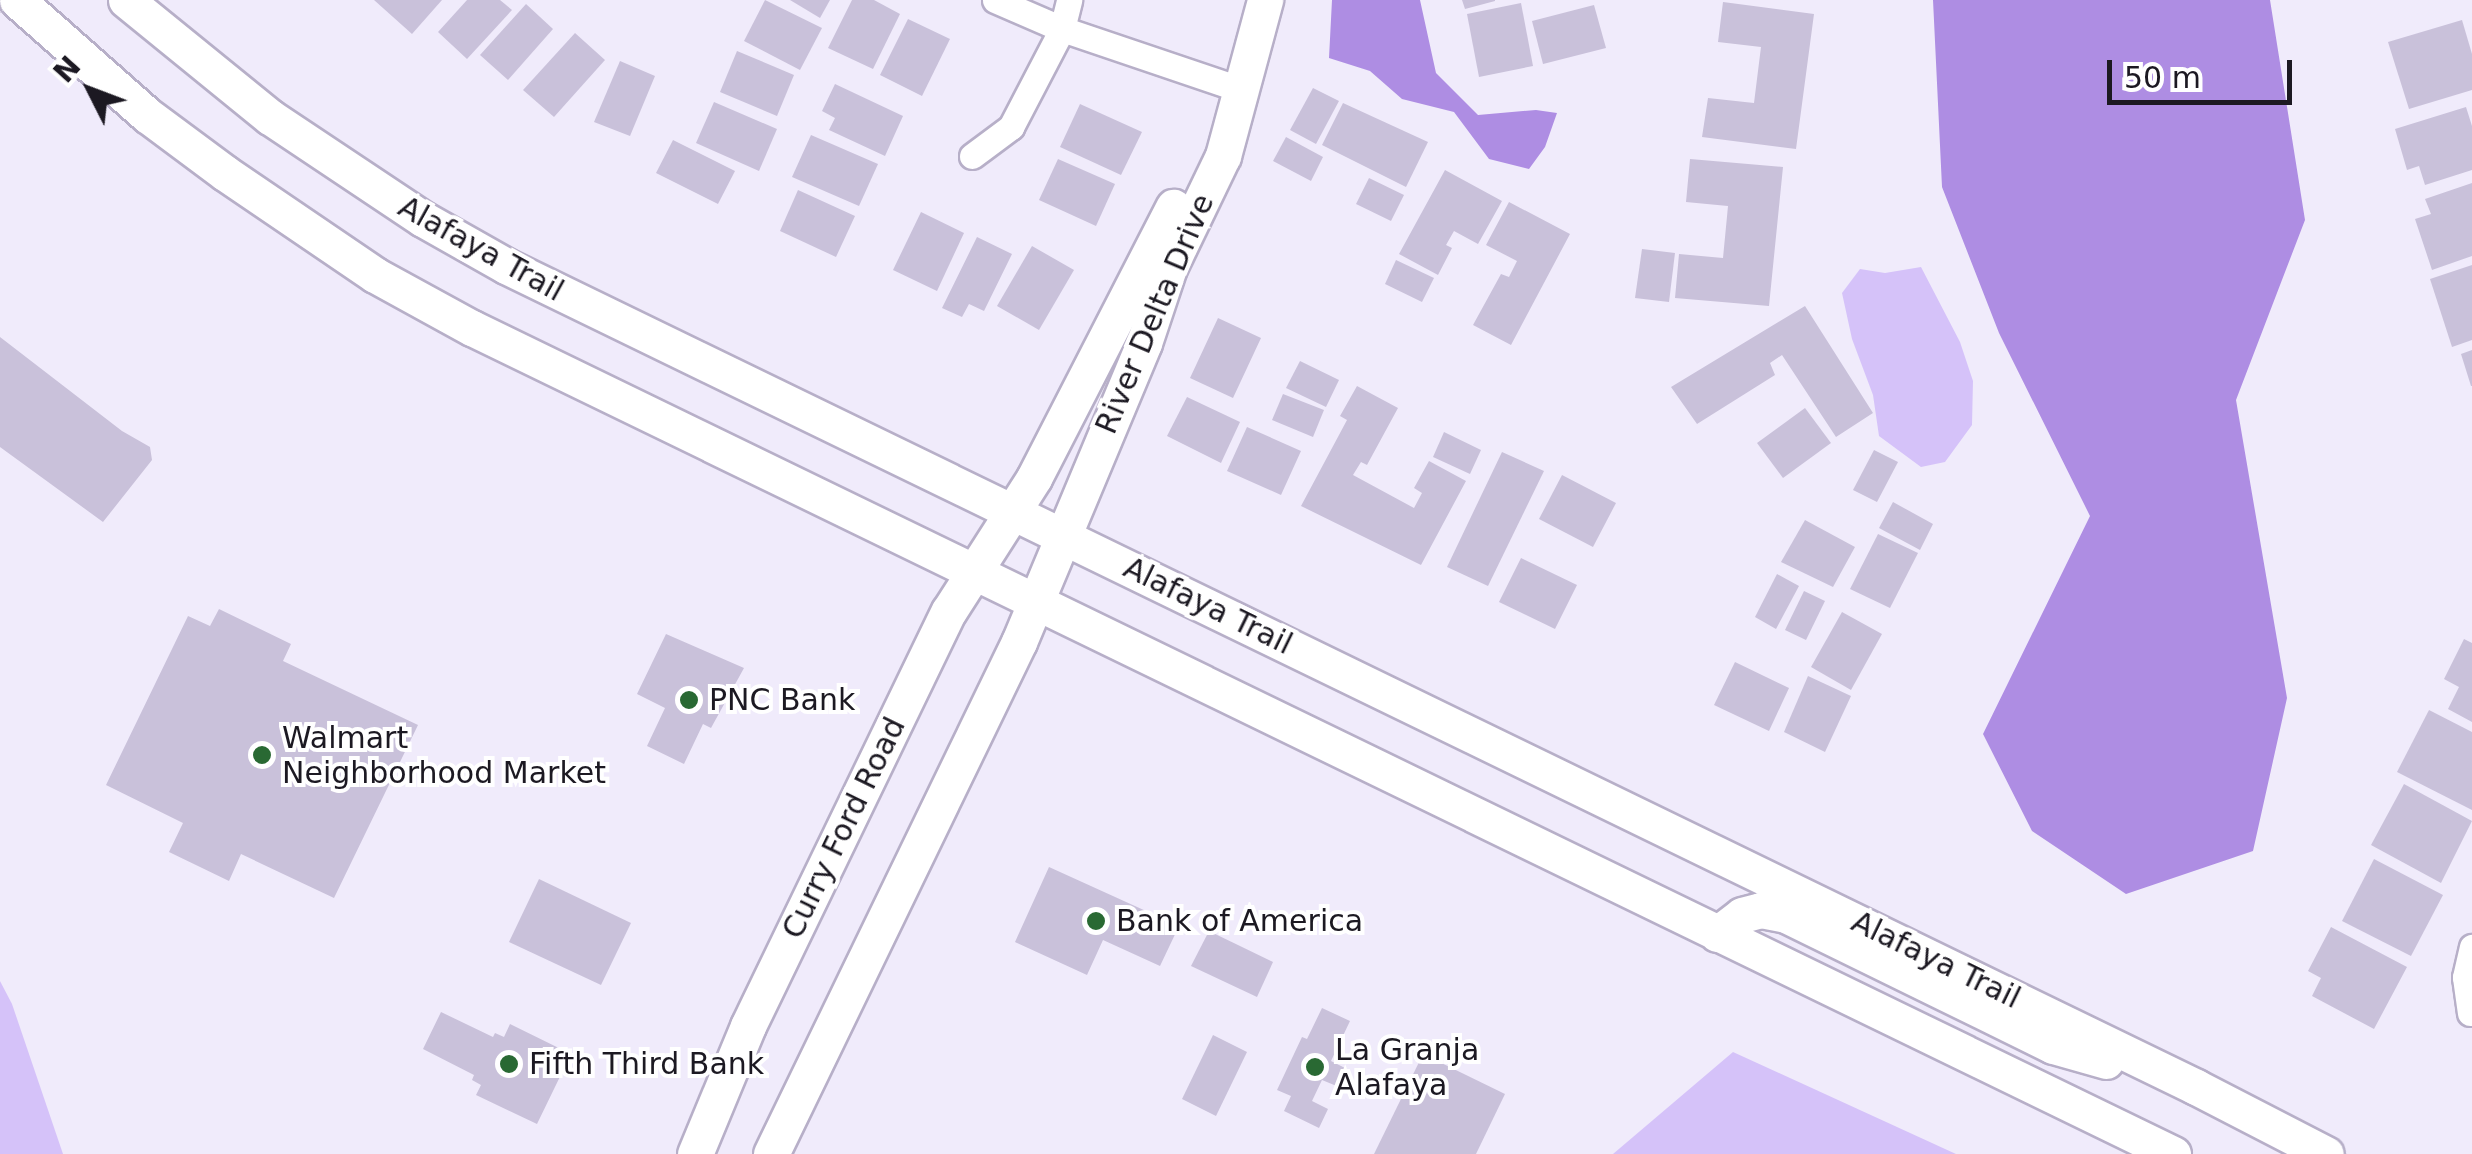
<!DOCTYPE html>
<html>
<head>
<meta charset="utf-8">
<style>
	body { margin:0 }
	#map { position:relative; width:2472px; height:1154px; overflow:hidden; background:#f0ebfb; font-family:"DejaVu Sans",sans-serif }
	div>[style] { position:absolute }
	.green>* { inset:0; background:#d5c2f9 }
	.water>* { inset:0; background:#ae8de3 }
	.building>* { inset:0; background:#c9c1da }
	.roads { filter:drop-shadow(2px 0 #b7afc8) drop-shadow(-2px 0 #b7afc8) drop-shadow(0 2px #b7afc8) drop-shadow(0 -2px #b7afc8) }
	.street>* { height:25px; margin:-12.5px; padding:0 12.5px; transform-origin:12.5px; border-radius:12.5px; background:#fff }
	.secondary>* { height:35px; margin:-17.5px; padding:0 17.5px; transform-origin:17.5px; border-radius:17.5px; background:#fff }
	.dots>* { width:28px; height:28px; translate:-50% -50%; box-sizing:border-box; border:5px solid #fff; border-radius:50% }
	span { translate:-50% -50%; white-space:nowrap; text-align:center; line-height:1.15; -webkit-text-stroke:8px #fff; paint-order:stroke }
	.street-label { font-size:30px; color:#1c1922 }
	.poi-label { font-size:30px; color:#1c1922 }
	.left { translate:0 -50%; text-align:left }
	.north { position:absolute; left:40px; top:40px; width:100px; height:100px; -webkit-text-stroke:8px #fff; paint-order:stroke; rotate:312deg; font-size:28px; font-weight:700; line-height:40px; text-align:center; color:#1c1922 }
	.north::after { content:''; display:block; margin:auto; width:35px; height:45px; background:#1c1922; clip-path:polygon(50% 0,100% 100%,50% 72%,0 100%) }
	.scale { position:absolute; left:2107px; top:60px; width:185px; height:45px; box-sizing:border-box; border:5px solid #1c1922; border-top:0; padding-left:12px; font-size:30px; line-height:35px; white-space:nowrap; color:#1c1922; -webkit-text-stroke:8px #fff; paint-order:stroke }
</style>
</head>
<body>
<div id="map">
	<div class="green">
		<div style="clip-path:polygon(1921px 267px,1960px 342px,1973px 381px,1972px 425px,1945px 462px,1921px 467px,1879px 436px,1873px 395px,1852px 339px,1842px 293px,1860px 269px,1885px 273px)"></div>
		<div style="clip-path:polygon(0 981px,12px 1004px,63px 1154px,0 1154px)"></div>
		<div style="clip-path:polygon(1733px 1052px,1956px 1154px,1613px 1154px)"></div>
	</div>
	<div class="water">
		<div style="clip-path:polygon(1332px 0,1420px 0,1436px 73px,1478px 115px,1536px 110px,1557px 113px,1545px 147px,1529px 169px,1489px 159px,1454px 112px,1402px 99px,1370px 71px,1329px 58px)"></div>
		<div style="clip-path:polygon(1933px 0,2270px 0,2305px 220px,2236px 400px,2287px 698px,2253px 851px,2126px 894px,2032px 831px,1983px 734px,2090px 516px,1999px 333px,1942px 187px)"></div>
	</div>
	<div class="building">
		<div style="clip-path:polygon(374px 0,442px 0,412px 34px)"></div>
		<div style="clip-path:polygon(467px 0,500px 0,512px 10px,467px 59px,438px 32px)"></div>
		<div style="clip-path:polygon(765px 0,822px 28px,800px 70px,744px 41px)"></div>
		<div style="clip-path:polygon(790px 0,830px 0,820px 18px)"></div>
		<div style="clip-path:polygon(852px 0,874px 0,900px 14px,873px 69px,828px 48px)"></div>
		<div style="clip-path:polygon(1462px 0,1495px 0,1495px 1px,1465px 9px)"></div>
		<div style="clip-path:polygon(1723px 2px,1814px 14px,1796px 149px,1702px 137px,1708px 98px,1754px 103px,1761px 47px,1718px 42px)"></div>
		<div style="clip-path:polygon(1521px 3px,1533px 66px,1479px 77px,1467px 14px)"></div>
		<div style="clip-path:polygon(526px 4px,553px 29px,508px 80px,480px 55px)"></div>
		<div style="clip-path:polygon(1594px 5px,1606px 48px,1543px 64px,1532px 21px)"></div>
		<div style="clip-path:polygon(908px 19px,950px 39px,922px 96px,880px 75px)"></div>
		<div style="clip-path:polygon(2462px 20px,2472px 54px,2472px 90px,2409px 109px,2388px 42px)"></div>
		<div style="clip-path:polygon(575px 33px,605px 60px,554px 117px,523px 90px)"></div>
		<div style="clip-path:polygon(737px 51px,794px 75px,777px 116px,720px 92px)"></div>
		<div style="clip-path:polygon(620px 61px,655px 76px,630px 136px,594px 122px)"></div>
		<div style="clip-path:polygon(835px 84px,903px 116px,885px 156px,829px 130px,835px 118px,822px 111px)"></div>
		<div style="clip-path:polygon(1313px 88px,1339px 101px,1316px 144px,1290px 130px)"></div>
		<div style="clip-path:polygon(714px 102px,777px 129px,759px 171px,696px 143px)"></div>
		<div style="clip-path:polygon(1343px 103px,1428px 142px,1406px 187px,1322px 145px)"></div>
		<div style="clip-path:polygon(1080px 104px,1142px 132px,1121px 175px,1060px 147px)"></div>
		<div style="clip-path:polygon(2466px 107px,2472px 126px,2472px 170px,2425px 185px,2419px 166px,2407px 170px,2395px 129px)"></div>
		<div style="clip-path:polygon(811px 135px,878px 164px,859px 206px,792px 177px)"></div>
		<div style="clip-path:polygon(1286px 137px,1323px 157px,1311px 181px,1273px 161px)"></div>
		<div style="clip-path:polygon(673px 140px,735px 171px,718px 204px,656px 173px)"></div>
		<div style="clip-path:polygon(1058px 159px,1115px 184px,1096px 226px,1039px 200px)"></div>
		<div style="clip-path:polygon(1690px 159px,1783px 167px,1769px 306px,1675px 298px,1679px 254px,1723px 258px,1728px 206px,1686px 202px)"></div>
		<div style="clip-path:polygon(1445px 170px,1502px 201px,1478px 244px,1454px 231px,1446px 245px,1452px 248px,1438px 275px,1399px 254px)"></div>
		<div style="clip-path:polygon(1369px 178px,1404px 195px,1391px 221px,1356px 204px)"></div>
		<div style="clip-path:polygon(2472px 183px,2472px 256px,2432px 270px,2415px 219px,2431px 214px,2425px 199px)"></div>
		<div style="clip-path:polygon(798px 190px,855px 216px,836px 257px,780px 231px)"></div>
		<div style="clip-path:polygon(1509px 202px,1570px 234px,1511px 345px,1473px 325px,1501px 274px,1509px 277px,1517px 261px,1486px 245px)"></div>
		<div style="clip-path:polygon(921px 212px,964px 233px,937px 291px,893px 270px)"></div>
		<div style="clip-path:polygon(977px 237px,1012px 254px,984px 311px,969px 304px,962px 317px,942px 308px)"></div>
		<div style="clip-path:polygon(1032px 246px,1074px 270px,1039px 330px,997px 306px)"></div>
		<div style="clip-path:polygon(1642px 249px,1675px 253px,1669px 302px,1635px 298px)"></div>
		<div style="clip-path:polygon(1396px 260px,1434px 278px,1422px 302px,1385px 284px)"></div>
		<div style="clip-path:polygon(2472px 265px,2472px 340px,2452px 347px,2430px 279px)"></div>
		<div style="clip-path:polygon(1805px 306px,1873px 413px,1836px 437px,1782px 355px,1770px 363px,1775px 375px,1697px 424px,1671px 387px)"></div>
		<div style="clip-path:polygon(1218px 318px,1261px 338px,1233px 398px,1190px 378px)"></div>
		<div style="clip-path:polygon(0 337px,122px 431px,150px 447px,152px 460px,103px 522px,0 447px)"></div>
		<div style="clip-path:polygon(2472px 350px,2472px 386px,2471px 386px,2461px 354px)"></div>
		<div style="clip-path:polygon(1300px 361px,1339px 380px,1326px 407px,1286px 388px)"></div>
		<div style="clip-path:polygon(1357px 386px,1398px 408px,1367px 465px,1361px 462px,1353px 475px,1414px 508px,1422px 493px,1414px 488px,1429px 461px,1466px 481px,1421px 565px,1301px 506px,1347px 420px,1340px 416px)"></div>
		<div style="clip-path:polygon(1283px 394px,1324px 410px,1313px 437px,1272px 420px)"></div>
		<div style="clip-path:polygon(1187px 397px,1240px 422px,1221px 463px,1167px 436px)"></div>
		<div style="clip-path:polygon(1805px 408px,1831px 443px,1783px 478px,1757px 443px)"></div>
		<div style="clip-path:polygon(1247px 427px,1301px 451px,1281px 495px,1227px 471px)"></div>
		<div style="clip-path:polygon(1444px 432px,1481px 450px,1470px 474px,1433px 457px)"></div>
		<div style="clip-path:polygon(1874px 450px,1898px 462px,1877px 502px,1853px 490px)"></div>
		<div style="clip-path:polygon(1502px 452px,1544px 471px,1488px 586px,1447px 567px)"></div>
		<div style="clip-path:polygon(1562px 475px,1616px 503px,1593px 547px,1539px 519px)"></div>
		<div style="clip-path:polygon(1893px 502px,1933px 524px,1920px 550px,1879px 528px)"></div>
		<div style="clip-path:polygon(1805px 520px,1855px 547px,1833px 587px,1781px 562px)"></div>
		<div style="clip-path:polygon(1878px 534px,1918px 553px,1890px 608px,1850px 589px)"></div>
		<div style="clip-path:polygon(1521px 558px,1577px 585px,1555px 629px,1499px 602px)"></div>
		<div style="clip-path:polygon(1777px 574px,1799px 586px,1776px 629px,1755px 617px)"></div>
		<div style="clip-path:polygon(1804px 591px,1825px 601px,1806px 640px,1785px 630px)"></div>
		<div style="clip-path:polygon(219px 609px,291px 644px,283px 661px,418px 725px,334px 898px,241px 854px,229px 881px,169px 852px,183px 823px,106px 785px,188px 616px,210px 626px)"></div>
		<div style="clip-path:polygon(1842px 612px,1882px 634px,1851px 690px,1811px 667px)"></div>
		<div style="clip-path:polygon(666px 634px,744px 668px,711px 728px,703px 724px,684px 764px,647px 746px,665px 708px,637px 694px)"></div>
		<div style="clip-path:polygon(2464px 639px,2472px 643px,2472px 722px,2448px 709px,2459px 687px,2444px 679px)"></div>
		<div style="clip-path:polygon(1735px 662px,1789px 688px,1769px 731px,1714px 705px)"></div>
		<div style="clip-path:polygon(1808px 676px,1851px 696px,1825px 752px,1784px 732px)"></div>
		<div style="clip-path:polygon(2429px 710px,2472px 732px,2472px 810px,2397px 772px)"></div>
		<div style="clip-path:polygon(2404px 784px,2472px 821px,2441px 883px,2371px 845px)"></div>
		<div style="clip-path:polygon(2374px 859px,2443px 895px,2411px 956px,2342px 921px)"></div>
		<div style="clip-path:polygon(1049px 867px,1179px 926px,1160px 966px,1103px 940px,1087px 975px,1015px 942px)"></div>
		<div style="clip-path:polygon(539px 879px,631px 923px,601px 985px,509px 942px)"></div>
		<div style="clip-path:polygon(2331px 927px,2407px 967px,2374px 1029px,2312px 996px,2321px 978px,2308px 971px)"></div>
		<div style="clip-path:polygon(1209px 931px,1273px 962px,1257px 997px,1191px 966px)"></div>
		<div style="clip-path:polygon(1322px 1008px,1350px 1021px,1331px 1061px,1347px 1069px,1339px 1087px,1322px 1080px,1312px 1101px,1328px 1109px,1319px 1128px,1284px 1111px,1291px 1096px,1277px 1090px,1302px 1037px,1307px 1039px)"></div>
		<div style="clip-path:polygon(441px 1012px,493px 1037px,495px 1033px,504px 1037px,510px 1024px,571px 1054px,537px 1124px,476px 1095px,481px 1085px,472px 1080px,474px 1075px,423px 1049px)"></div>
		<div style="clip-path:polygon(1213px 1035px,1247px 1052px,1216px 1116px,1182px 1099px)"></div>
		<div style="clip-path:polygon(1423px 1054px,1505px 1094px,1476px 1154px,1374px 1154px)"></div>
	</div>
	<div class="roads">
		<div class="street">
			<div style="left:995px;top:0;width:73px;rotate:23.4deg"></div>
			<div style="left:1062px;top:29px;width:190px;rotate:18.7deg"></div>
			<div style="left:972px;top:156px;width:49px;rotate:-36.6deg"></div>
			<div style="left:1011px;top:127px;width:110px;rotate:-62.5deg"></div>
			<div style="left:1062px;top:29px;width:30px;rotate:-76deg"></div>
			<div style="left:2470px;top:1013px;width:36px;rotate:-98deg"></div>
			<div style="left:2465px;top:977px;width:31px;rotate:-77deg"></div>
		</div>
		<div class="secondary">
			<div style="left:17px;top:0;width:174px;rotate:41.5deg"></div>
			<div style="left:147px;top:115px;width:97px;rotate:36.6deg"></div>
			<div style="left:225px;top:173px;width:181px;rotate:34.2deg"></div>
			<div style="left:375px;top:275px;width:111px;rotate:28.7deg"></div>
			<div style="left:472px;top:328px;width:1891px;rotate:25.9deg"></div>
			<div style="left:126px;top:0;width:186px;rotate:39.1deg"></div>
			<div style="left:270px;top:117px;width:184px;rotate:33.7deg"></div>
			<div style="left:423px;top:219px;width:95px;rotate:29.5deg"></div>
			<div style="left:506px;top:266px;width:1879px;rotate:25.91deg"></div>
			<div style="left:2196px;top:1087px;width:146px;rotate:27.3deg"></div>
			<div style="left:1717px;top:934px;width:31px;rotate:-37deg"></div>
			<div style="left:1742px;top:915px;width:20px;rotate:-15deg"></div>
			<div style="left:1761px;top:910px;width:25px;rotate:11deg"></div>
			<div style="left:1786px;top:915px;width:297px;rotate:26.1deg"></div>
			<div style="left:2053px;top:1046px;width:55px;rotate:15.8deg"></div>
			<div style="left:695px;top:1154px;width:139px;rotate:-67.5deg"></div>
			<div style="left:748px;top:1026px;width:461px;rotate:-64.2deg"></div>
			<div style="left:949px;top:611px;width:158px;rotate:-57.4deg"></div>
			<div style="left:1034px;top:478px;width:305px;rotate:-62.8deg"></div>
			<div style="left:771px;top:1154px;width:569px;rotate:-64.16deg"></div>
			<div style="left:1019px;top:642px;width:324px;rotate:-67.3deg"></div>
			<div style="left:1144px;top:343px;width:79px;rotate:-71.6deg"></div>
			<div style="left:1169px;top:268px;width:124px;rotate:-64.3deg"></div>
			<div style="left:1223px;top:156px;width:162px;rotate:-74.9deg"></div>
		</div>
	</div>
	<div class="dots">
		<div style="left:689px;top:700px;background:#296933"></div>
		<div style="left:262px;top:755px;background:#296933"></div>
		<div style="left:1096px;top:921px;background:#296933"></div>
		<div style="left:509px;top:1064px;background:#296933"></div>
		<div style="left:1315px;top:1067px;background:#296933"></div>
	</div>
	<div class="street-label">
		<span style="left:481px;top:249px;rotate:29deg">Alafaya Trail</span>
		<span style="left:1155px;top:314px;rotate:-67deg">River Delta Drive</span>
		<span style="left:1208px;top:606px;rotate:26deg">Alafaya Trail</span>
		<span style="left:844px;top:828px;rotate:-64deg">Curry Ford Road</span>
		<span style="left:1936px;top:960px;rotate:26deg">Alafaya Trail</span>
	</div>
	<div class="poi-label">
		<span class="left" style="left:709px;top:700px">PNC Bank</span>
		<span class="left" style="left:282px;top:755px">Walmart<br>Neighborhood Market</span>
		<span class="left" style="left:1116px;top:921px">Bank of America</span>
		<span class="left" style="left:1335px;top:1067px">La Granja<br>Alafaya</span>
		<span class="left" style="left:529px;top:1064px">Fifth Third Bank</span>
	</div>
	<div class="north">N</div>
	<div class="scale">50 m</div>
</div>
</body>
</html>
